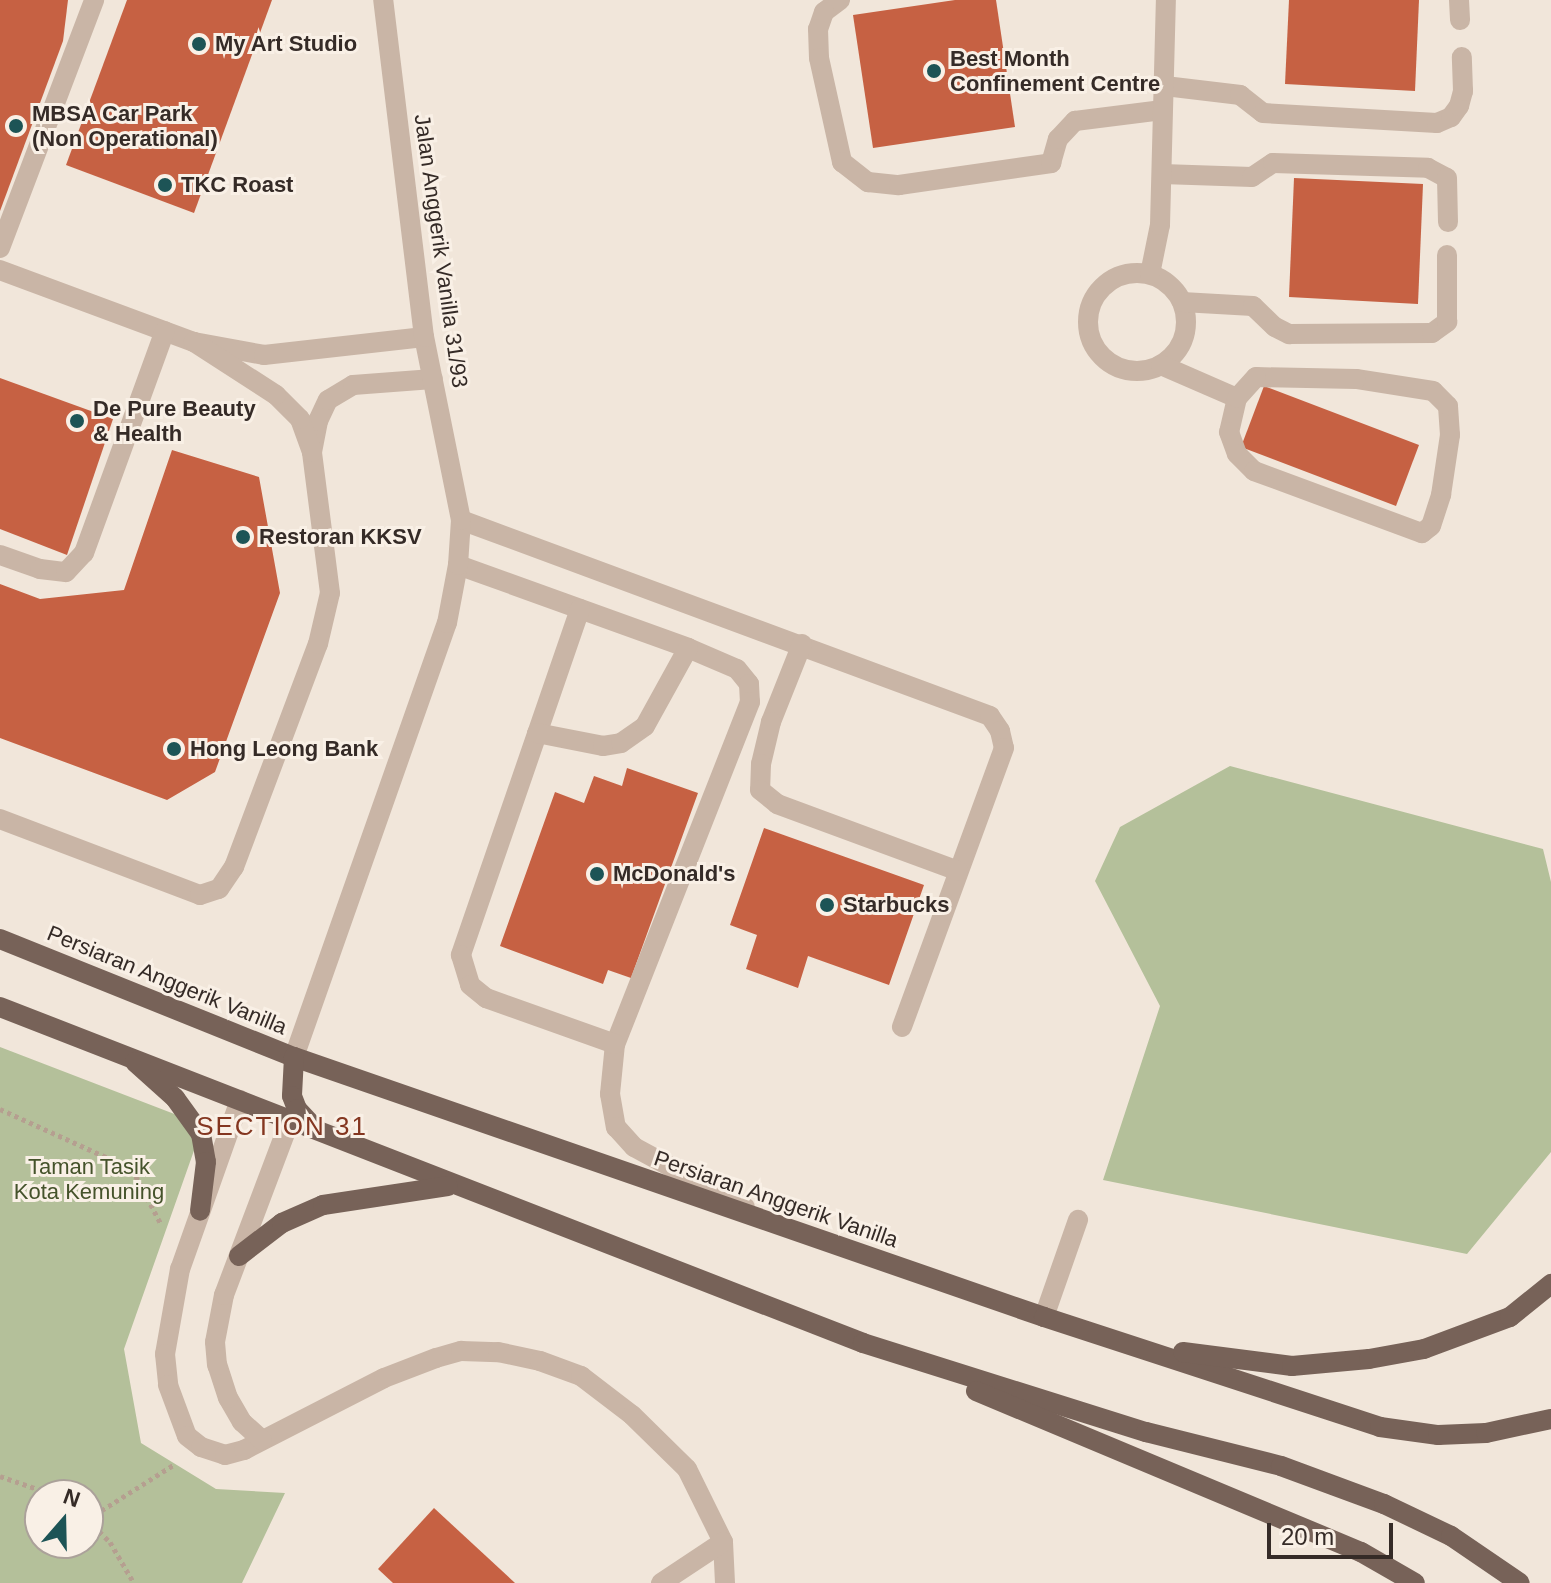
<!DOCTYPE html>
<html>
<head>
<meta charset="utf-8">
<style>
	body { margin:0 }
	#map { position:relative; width:1551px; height:1583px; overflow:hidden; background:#f1e6da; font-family:Arial,sans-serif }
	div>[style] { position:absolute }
	.green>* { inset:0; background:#b4c09a }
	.building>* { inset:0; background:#c66143 }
	.path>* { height:5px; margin-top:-2.5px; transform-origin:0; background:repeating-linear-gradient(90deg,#b59f90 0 4px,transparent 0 8px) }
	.minor>* { height:20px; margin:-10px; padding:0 10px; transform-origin:10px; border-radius:10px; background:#c9b5a6 }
	.minor>.ring { margin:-10px; padding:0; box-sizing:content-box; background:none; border:20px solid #c9b5a6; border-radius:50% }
	.major>* { height:20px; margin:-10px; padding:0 10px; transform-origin:10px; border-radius:10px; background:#776258 }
	.dots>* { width:22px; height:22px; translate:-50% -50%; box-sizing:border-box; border:4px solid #f9f0e6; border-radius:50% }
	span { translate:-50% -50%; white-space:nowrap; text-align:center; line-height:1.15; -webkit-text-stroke:6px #f9f0e6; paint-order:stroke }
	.poi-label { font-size:22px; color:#352b27; font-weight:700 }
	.left { translate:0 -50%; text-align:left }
	.street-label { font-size:22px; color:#352b27 }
	.park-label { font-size:22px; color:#45532b }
	.quarter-label { font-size:26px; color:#843620; letter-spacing:2px }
	.north { position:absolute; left:24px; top:1479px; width:80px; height:80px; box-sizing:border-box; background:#f9f0e6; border:2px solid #aba19a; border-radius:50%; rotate:20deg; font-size:22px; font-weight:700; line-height:32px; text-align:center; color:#352b27 }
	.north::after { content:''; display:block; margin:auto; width:28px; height:36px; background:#1d5456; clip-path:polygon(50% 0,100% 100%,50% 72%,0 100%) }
	.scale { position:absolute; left:1267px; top:1523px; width:126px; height:36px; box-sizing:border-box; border:4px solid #352b27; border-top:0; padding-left:10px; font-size:24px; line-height:28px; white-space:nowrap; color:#352b27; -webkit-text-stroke:6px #f9f0e6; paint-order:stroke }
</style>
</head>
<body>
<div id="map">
	<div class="green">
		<div style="clip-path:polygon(1230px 766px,1543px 849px,1551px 882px,1551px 1152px,1467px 1254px,1103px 1180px,1160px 1006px,1095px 881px,1120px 827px)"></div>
		<div style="clip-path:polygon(evenodd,0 1047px,203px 1125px,124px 1349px,141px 1443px,216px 1489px,285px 1493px,242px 1583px,0 1583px,0 1047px,40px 1495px,88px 1495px,88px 1543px,40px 1543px,40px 1495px)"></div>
	</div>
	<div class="building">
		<div style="clip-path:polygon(0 0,68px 0,63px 41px,0 211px)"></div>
		<div style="clip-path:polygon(127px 0,272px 0,194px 213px,66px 165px)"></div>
		<div style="clip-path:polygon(955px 0,996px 0,1015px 127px,873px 148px,853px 15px)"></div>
		<div style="clip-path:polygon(1289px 0,1419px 0,1415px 91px,1285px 84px)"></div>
		<div style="clip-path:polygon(1294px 178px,1423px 184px,1418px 304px,1289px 297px)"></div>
		<div style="clip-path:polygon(0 378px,113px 419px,67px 555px,0 529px)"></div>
		<div style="clip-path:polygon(1264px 386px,1419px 445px,1396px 506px,1241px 447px)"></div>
		<div style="clip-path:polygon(172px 450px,259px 477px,280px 593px,215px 772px,167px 800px,0 738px,0 584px,40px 599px,124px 590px)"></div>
		<div style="clip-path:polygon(627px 768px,698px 793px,631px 978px,608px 970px,603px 984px,500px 946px,555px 792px,584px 803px,594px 776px,622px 786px)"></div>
		<div style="clip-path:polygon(764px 828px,924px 885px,889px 985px,808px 956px,798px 988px,746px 969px,757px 935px,730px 925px)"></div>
		<div style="clip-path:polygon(434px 1508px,515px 1583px,393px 1583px,378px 1569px)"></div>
	</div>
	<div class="path">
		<div style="left:0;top:1109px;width:145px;rotate:24.4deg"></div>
		<div style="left:132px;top:1169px;width:62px;rotate:62.2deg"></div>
		<div style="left:0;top:1476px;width:58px;rotate:19.1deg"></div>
		<div style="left:88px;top:1519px;width:103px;rotate:-32.3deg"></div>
		<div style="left:88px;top:1520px;width:31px;rotate:45deg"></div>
		<div style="left:110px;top:1542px;width:48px;rotate:59.7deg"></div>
	</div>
	<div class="minor">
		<div style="left:840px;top:0;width:20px;rotate:143deg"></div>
		<div style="left:824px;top:12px;width:18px;rotate:109deg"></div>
		<div style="left:818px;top:29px;width:29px;rotate:88deg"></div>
		<div style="left:819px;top:58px;width:107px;rotate:77.5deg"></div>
		<div style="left:842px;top:162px;width:33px;rotate:38deg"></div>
		<div style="left:868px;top:182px;width:31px;rotate:6deg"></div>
		<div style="left:899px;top:185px;width:154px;rotate:-8.2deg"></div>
		<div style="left:1051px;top:163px;width:25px;rotate:-74deg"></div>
		<div style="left:1058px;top:139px;width:25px;rotate:-47deg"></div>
		<div style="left:1075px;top:121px;width:88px;rotate:-7.2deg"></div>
		<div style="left:1459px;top:0;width:20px;rotate:87deg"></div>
		<div style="left:1165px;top:86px;width:76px;rotate:6.8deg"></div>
		<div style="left:1240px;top:95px;width:29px;rotate:38deg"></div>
		<div style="left:1263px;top:113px;width:174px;rotate:3.3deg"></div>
		<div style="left:1437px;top:123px;width:15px;rotate:-23deg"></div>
		<div style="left:1451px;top:117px;width:14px;rotate:-54deg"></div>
		<div style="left:1459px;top:106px;width:16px;rotate:-75deg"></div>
		<div style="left:1463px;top:91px;width:34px;rotate:-92deg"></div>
		<div style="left:1162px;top:174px;width:90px;rotate:1.9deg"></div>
		<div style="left:1252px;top:177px;width:25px;rotate:-34deg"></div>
		<div style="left:1273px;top:163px;width:155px;rotate:1.8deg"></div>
		<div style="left:1428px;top:168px;width:21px;rotate:28deg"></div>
		<div style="left:1447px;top:178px;width:44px;rotate:88.7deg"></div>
		<div style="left:0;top:248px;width:265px;rotate:-69.2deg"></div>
		<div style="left:0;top:270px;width:207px;rotate:20.4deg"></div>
		<div style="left:194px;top:342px;width:71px;rotate:10.5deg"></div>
		<div style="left:264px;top:355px;width:161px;rotate:-6.4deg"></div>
		<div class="ring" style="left:1088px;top:273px;width:78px;height:78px"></div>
		<div style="left:1150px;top:274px;width:50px;rotate:-78.5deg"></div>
		<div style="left:1160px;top:225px;width:225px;rotate:-88.5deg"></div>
		<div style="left:1182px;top:302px;width:71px;rotate:3.2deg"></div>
		<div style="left:1253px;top:306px;width:30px;rotate:44deg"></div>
		<div style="left:1275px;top:327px;width:16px;rotate:27deg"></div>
		<div style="left:1289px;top:334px;width:143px;rotate:-0.4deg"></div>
		<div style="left:1432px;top:333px;width:19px;rotate:-36deg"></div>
		<div style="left:1447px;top:322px;width:67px;rotate:-90deg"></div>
		<div style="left:1161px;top:365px;width:83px;rotate:23.5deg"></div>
		<div style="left:1237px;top:398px;width:35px;rotate:103deg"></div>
		<div style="left:1229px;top:432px;width:23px;rotate:70deg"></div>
		<div style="left:1237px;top:454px;width:24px;rotate:45deg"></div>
		<div style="left:1254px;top:471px;width:179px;rotate:20.3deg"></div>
		<div style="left:1422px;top:533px;width:11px;rotate:-38deg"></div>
		<div style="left:1431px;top:526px;width:33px;rotate:-72deg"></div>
		<div style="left:1441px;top:495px;width:61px;rotate:-81.5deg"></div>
		<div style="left:1450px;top:435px;width:29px;rotate:-94deg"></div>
		<div style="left:1448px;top:406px;width:21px;rotate:-135deg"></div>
		<div style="left:1433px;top:391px;width:78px;rotate:-171.1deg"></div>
		<div style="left:1356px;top:379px;width:100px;rotate:-178.9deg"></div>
		<div style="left:1256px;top:377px;width:28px;rotate:132deg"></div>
		<div style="left:312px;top:452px;width:32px;rotate:-79deg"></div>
		<div style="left:318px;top:421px;width:23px;rotate:-65deg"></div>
		<div style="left:328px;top:400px;width:29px;rotate:-31deg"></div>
		<div style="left:353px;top:385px;width:80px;rotate:-4.3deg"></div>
		<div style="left:461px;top:520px;width:564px;rotate:20.33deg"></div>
		<div style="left:990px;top:716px;width:18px;rotate:56deg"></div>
		<div style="left:1000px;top:731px;width:17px;rotate:77deg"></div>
		<div style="left:1004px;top:748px;width:297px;rotate:110.1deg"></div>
		<div style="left:0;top:555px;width:42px;rotate:19.3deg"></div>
		<div style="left:40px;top:569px;width:26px;rotate:7deg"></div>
		<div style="left:66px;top:572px;width:26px;rotate:-47deg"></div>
		<div style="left:84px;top:553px;width:236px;rotate:-70deg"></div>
		<div style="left:458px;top:565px;width:245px;rotate:19.8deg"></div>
		<div style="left:688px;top:648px;width:53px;rotate:23.2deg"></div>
		<div style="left:737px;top:669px;width:19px;rotate:51deg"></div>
		<div style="left:749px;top:684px;width:18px;rotate:87deg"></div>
		<div style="left:750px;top:702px;width:368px;rotate:111.5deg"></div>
		<div style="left:615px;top:1044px;width:50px;rotate:95.7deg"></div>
		<div style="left:610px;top:1094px;width:34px;rotate:80deg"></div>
		<div style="left:616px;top:1127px;width:27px;rotate:48deg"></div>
		<div style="left:634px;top:1147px;width:126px;rotate:28.4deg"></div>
		<div style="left:580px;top:609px;width:366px;rotate:109deg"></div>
		<div style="left:461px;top:955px;width:31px;rotate:73deg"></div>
		<div style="left:470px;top:985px;width:21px;rotate:39deg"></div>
		<div style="left:486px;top:998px;width:137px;rotate:19.6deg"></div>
		<div style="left:802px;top:644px;width:84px;rotate:111.7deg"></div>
		<div style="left:771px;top:722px;width:43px;rotate:103.4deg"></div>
		<div style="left:761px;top:764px;width:26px;rotate:92deg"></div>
		<div style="left:760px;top:790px;width:22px;rotate:39deg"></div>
		<div style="left:777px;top:804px;width:193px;rotate:20.3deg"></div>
		<div style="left:537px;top:733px;width:67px;rotate:11.1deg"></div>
		<div style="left:603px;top:746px;width:18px;rotate:-9deg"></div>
		<div style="left:621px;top:743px;width:29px;rotate:-35deg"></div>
		<div style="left:645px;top:726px;width:89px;rotate:-61.1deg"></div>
		<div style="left:0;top:819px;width:214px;rotate:20.8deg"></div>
		<div style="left:200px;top:895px;width:20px;rotate:-18deg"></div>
		<div style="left:219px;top:889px;width:27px;rotate:-56deg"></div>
		<div style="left:234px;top:867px;width:238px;rotate:-69.4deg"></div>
		<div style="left:318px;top:644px;width:52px;rotate:-76.8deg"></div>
		<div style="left:330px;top:593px;width:142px;rotate:-97.3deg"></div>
		<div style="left:312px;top:452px;width:35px;rotate:-110deg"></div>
		<div style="left:300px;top:419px;width:34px;rotate:-135deg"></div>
		<div style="left:276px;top:395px;width:98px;rotate:-147.1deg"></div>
		<div style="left:294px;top:1057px;width:460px;rotate:-70.6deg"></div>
		<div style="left:447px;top:623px;width:59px;rotate:-79.3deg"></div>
		<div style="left:458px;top:565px;width:45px;rotate:-86.2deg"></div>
		<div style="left:461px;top:520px;width:187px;rotate:-101.4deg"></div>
		<div style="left:424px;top:337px;width:339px;rotate:-96.9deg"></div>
		<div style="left:240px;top:1100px;width:179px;rotate:109.5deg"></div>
		<div style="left:180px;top:1269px;width:86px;rotate:100deg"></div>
		<div style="left:165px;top:1354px;width:31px;rotate:84deg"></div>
		<div style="left:168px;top:1385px;width:54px;rotate:69.6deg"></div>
		<div style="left:187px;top:1436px;width:18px;rotate:38deg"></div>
		<div style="left:201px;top:1447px;width:25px;rotate:18deg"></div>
		<div style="left:225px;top:1455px;width:20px;rotate:-15deg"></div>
		<div style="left:244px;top:1450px;width:157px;rotate:-27.2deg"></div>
		<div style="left:384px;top:1378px;width:56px;rotate:-21deg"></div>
		<div style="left:436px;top:1358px;width:26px;rotate:-16deg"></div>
		<div style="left:461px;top:1351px;width:37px;rotate:2deg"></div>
		<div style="left:498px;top:1352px;width:43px;rotate:12.1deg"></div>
		<div style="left:540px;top:1361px;width:44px;rotate:20.1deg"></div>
		<div style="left:581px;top:1376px;width:64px;rotate:37.4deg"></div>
		<div style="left:632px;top:1415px;width:77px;rotate:44.5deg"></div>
		<div style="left:687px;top:1469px;width:81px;rotate:63.7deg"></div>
		<div style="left:723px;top:1542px;width:41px;rotate:87.2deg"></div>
		<div style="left:1044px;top:1317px;width:103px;rotate:-70.7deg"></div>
		<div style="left:262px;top:1440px;width:27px;rotate:-138deg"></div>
		<div style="left:242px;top:1422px;width:28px;rotate:-120deg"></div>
		<div style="left:228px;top:1398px;width:35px;rotate:-108deg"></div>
		<div style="left:217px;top:1365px;width:23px;rotate:-95deg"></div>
		<div style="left:215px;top:1342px;width:48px;rotate:-79.2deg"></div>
		<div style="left:224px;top:1295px;width:187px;rotate:-69.3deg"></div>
		<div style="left:661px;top:1583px;width:74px;rotate:-33.5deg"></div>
	</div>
	<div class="major">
		<div style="left:0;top:939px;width:317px;rotate:21.9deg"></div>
		<div style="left:294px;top:1057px;width:794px;rotate:19.12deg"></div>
		<div style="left:1044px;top:1317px;width:354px;rotate:18.1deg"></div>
		<div style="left:1380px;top:1427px;width:59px;rotate:7.9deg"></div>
		<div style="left:1438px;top:1435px;width:48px;rotate:-2.4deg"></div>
		<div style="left:1486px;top:1433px;width:66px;rotate:-12.2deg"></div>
		<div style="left:0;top:1007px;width:926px;rotate:21.27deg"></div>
		<div style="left:863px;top:1343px;width:297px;rotate:17.5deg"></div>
		<div style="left:1146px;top:1432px;width:139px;rotate:14.1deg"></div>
		<div style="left:1281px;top:1466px;width:110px;rotate:20.3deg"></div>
		<div style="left:1384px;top:1504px;width:74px;rotate:25.5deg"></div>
		<div style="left:1451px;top:1536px;width:83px;rotate:34.3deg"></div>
		<div style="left:294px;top:1057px;width:39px;rotate:93deg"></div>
		<div style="left:292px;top:1096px;width:14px;rotate:69deg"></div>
		<div style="left:297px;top:1109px;width:26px;rotate:47deg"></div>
		<div style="left:135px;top:1062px;width:54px;rotate:42deg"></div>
		<div style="left:175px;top:1098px;width:44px;rotate:54.2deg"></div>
		<div style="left:201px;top:1134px;width:28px;rotate:80deg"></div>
		<div style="left:206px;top:1162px;width:49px;rotate:97deg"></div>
		<div style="left:239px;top:1256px;width:54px;rotate:-37.5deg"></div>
		<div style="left:282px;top:1223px;width:45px;rotate:-23.7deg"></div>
		<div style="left:323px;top:1205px;width:126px;rotate:-8.6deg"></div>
		<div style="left:1183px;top:1352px;width:110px;rotate:7.3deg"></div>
		<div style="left:1292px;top:1366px;width:77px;rotate:-5.2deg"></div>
		<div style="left:1369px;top:1359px;width:56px;rotate:-10.3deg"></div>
		<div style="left:1424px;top:1349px;width:92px;rotate:-20.4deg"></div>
		<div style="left:1510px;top:1317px;width:53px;rotate:-38.8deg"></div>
		<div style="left:976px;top:1391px;width:417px;rotate:22.7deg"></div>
		<div style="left:1361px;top:1552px;width:62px;rotate:29.9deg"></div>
	</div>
	<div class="dots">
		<div style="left:199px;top:44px;background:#1d5456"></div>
		<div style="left:934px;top:71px;background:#1d5456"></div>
		<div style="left:16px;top:126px;background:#1d5456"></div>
		<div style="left:165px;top:185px;background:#1d5456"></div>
		<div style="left:77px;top:421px;background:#1d5456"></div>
		<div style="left:243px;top:537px;background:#1d5456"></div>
		<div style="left:174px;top:749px;background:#1d5456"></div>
		<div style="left:597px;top:874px;background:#1d5456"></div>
		<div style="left:827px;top:905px;background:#1d5456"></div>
	</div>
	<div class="poi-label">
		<span class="left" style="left:215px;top:44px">My Art Studio</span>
		<span class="left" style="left:950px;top:71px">Best Month<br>Confinement Centre</span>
		<span class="left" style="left:32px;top:126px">MBSA Car Park<br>(Non Operational)</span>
		<span class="left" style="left:181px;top:185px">TKC Roast</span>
		<span class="left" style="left:93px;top:421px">De Pure Beauty<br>&amp; Health</span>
		<span class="left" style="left:259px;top:537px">Restoran KKSV</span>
		<span class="left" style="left:190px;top:749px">Hong Leong Bank</span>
		<span class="left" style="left:613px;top:874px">McDonald's</span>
		<span class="left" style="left:843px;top:905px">Starbucks</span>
	</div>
	<div class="street-label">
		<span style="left:441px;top:251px;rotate:82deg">Jalan Anggerik Vanilla 31/93</span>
		<span style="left:167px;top:980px;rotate:22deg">Persiaran Anggerik Vanilla</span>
		<span style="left:776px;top:1199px;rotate:19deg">Persiaran Anggerik Vanilla</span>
	</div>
	<div class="park-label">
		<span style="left:89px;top:1179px">Taman Tasik<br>Kota Kemuning</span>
	</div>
	<div class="quarter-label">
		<span style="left:282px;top:1127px">SECTION 31</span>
	</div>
	<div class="north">N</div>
	<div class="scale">20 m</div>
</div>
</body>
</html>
